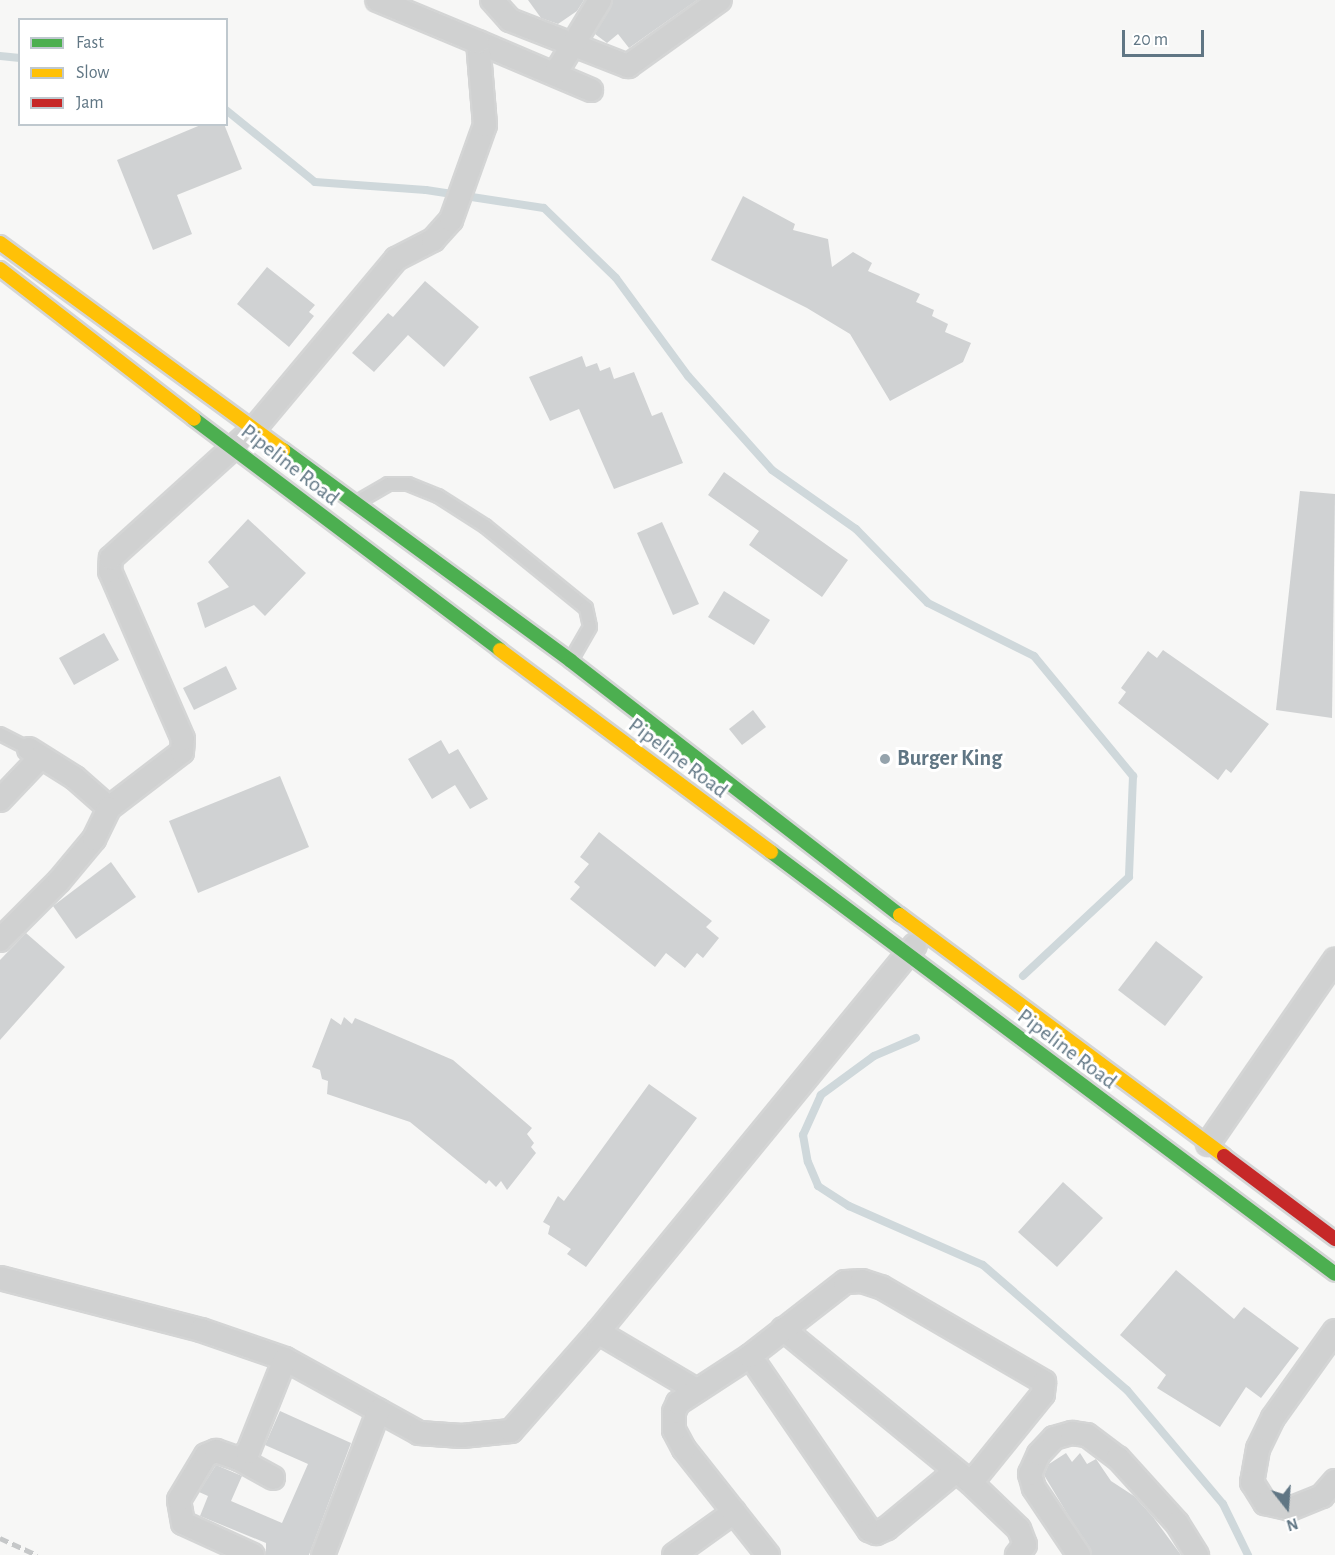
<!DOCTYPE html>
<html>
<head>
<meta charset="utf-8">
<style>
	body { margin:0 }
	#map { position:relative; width:1335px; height:1555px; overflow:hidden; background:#f7f7f6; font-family:"Alegreya Sans",sans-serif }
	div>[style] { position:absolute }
	.stream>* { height:8px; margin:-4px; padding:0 4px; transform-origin:4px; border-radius:4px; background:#cfd8db }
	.building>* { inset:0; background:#d0d2d3 }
	.roads { filter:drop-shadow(2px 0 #d4d5d5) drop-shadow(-2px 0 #d4d5d5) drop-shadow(0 2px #d4d5d5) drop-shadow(0 -2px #d4d5d5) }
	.lane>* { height:12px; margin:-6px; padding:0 6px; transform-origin:6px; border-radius:6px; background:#d0d1d1 }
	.street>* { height:22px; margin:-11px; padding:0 11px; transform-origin:11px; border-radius:11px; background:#d0d1d1 }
	.fast>* { height:14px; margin:-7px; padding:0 7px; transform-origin:7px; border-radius:7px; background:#4caf50 }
	.slow>* { height:14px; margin:-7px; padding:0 7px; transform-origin:7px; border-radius:7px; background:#ffc107 }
	.jam>* { height:14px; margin:-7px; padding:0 7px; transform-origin:7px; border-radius:7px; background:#c62828 }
	.rail>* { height:4.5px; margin-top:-2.25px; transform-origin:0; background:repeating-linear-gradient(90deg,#c5c7c8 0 9px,transparent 0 13.5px) }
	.dots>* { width:16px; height:16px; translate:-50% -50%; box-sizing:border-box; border:3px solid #fff; border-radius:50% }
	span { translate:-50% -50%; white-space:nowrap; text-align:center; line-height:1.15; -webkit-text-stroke:6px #fff; paint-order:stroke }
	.street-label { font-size:22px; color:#607684 }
	.poi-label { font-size:22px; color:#607684; font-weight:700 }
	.left { translate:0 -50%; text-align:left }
	.legend { position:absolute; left:18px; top:18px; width:210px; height:108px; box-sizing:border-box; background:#fff; border:2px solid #bfc8ce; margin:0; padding:8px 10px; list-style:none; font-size:18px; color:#607684 }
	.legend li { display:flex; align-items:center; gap:12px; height:30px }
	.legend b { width:30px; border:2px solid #bfc8ce }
	.north { position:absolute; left:1257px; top:1477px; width:60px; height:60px; -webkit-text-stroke:4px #fff; paint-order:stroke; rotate:163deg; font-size:16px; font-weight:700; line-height:24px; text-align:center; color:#607684 }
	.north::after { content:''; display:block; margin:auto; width:21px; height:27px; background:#607684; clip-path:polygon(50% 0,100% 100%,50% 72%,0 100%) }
	.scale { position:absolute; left:1122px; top:30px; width:82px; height:27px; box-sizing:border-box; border:3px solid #607684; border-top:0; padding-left:8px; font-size:18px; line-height:21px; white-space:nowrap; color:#607684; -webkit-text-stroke:4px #fff; paint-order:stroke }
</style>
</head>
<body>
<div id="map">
	<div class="stream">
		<div style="left:0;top:56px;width:20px;rotate:6deg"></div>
		<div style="left:226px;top:110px;width:114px;rotate:39deg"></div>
		<div style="left:315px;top:182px;width:111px;rotate:4.1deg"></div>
		<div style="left:426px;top:190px;width:119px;rotate:8.7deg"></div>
		<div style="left:544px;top:208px;width:100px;rotate:44.2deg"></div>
		<div style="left:616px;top:278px;width:122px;rotate:53.7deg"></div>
		<div style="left:688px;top:376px;width:126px;rotate:48.2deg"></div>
		<div style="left:772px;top:470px;width:103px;rotate:35.1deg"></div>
		<div style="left:856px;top:529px;width:103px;rotate:45.8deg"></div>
		<div style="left:928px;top:603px;width:119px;rotate:26.6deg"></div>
		<div style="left:1034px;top:656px;width:156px;rotate:50.5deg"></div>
		<div style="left:1133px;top:776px;width:101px;rotate:92.3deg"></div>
		<div style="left:1129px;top:877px;width:145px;rotate:137deg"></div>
		<div style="left:916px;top:1038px;width:46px;rotate:156.8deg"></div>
		<div style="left:874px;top:1056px;width:66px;rotate:143.7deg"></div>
		<div style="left:821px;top:1095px;width:44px;rotate:114.2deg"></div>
		<div style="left:803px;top:1135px;width:27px;rotate:80deg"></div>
		<div style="left:808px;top:1162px;width:26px;rotate:67deg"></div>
		<div style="left:818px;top:1186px;width:37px;rotate:33deg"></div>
		<div style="left:849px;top:1206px;width:146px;rotate:23.8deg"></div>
		<div style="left:983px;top:1265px;width:191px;rotate:41deg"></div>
		<div style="left:1127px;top:1390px;width:149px;rotate:49.9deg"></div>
		<div style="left:1223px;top:1504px;width:57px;rotate:63.9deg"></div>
	</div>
	<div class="building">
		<div style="clip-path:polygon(528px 0,584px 0,577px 11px,558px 24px,541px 18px)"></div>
		<div style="clip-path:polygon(613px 0,697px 0,629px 48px,618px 34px,607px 43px,595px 34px)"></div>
		<div style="clip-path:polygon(203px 124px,224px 124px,242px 169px,177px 195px,192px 234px,153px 250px,117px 160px)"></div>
		<div style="clip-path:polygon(743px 196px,795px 224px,793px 230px,828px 239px,832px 267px,853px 252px,872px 263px,868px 271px,920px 294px,916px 302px,934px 310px,932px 316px,948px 324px,945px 332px,971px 343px,963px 362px,890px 401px,850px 334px,807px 308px,711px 260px)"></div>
		<div style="clip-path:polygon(267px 267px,315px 305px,309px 312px,314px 316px,289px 347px,237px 304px)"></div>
		<div style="clip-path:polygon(425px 281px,479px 327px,444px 367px,408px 335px,374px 372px,352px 353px,388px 313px,393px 317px)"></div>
		<div style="clip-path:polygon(582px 356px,586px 367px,597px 363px,600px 371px,610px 367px,614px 379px,634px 372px,652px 416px,662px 412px,683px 463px,614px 489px,579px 409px,550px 421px,529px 377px)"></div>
		<div style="clip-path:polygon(724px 472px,848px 560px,822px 597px,749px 545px,759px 531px,708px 495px)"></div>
		<div style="clip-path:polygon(1300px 491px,1335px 494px,1332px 718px,1276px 710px)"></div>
		<div style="clip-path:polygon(248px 519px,306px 573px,265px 616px,254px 605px,205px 628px,197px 603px,229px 587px,208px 562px)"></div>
		<div style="clip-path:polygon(662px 522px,699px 604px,673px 615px,637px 533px)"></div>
		<div style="clip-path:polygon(724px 591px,770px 620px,754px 645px,708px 617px)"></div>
		<div style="clip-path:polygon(104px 633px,119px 660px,74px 685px,59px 658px)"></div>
		<div style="clip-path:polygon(1163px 650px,1269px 724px,1231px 773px,1226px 769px,1218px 780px,1118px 703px,1126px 692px,1121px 688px,1148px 651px,1157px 658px)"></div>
		<div style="clip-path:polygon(226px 666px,237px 689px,194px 710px,183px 688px)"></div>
		<div style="clip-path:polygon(753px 710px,766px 727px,742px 745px,729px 729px)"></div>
		<div style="clip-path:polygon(441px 740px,449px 754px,458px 749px,488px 799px,470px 809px,455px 785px,432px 799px,408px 759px)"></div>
		<div style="clip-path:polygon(280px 776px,309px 847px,198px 893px,169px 821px)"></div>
		<div style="clip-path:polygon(599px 832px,712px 921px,706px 927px,719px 938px,703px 958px,697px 953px,685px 968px,666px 953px,655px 967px,570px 899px,580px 887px,574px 882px,589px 864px,580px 857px)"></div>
		<div style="clip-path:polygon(111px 862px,136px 897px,76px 939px,53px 906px)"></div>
		<div style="clip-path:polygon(26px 933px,65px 967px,0 1040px,0 960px)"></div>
		<div style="clip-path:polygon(1156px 941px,1203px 977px,1165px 1026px,1118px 990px)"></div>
		<div style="clip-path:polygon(344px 1017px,352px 1024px,355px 1018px,453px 1060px,532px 1128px,527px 1134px,534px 1143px,531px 1147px,536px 1153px,507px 1190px,501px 1181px,496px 1187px,489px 1180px,486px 1184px,410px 1122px,327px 1094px,328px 1081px,322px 1079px,320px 1070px,312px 1067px,331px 1018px,341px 1025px)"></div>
		<div style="clip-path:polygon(649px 1084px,697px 1118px,586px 1267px,567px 1254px,571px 1249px,548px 1234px,550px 1226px,543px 1222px,558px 1196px,564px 1201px)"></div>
		<div style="clip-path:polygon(1063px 1182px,1103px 1218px,1057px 1267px,1018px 1232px)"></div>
		<div style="clip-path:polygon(1176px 1270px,1234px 1319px,1244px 1307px,1299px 1348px,1261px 1398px,1246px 1387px,1220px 1427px,1157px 1388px,1166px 1375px,1120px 1335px)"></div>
		<div style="clip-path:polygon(280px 1411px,351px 1443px,309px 1555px,266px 1555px,266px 1543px,200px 1516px,208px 1496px,199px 1492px,216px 1465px,242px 1476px,231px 1501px,282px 1523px,308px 1464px,265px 1445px)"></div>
		<div style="clip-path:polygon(1066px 1453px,1072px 1462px,1080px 1453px,1087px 1464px,1096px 1459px,1111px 1481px,1134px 1496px,1153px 1517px,1181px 1555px,1092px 1555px,1044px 1475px,1049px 1464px)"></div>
	</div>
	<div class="roads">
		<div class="lane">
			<div style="left:359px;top:501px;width:34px;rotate:-30deg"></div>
			<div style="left:388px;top:484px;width:20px"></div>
			<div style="left:408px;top:484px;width:32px;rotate:22deg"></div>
			<div style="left:438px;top:496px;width:56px;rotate:32.6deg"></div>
			<div style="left:485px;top:526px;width:130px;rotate:39.1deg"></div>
			<div style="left:586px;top:608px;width:19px;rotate:78deg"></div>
			<div style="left:590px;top:627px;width:38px;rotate:120deg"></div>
			<div style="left:0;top:734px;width:33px;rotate:27deg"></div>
		</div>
		<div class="street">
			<div style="left:492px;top:0;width:27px;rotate:48deg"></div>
			<div style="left:510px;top:20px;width:127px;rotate:21.3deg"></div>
			<div style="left:628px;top:66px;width:113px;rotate:-35.7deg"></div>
			<div style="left:478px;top:42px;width:123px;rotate:23deg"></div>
			<div style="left:555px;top:74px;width:87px;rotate:-58.7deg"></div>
			<div style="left:29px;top:749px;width:54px;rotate:32.2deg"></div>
			<div style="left:75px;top:778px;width:45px;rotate:41.4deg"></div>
			<div style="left:109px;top:808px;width:92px;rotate:-37.5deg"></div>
			<div style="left:182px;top:752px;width:13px;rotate:-86deg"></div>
			<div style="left:183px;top:739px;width:183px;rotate:-113.5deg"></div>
			<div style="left:110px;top:571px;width:13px;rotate:-86deg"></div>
			<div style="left:111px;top:558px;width:193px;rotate:-42.1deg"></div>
			<div style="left:254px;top:429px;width:222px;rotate:-50.1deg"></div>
			<div style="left:396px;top:259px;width:42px;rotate:-27.2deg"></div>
			<div style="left:433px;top:240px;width:27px;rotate:-48deg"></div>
			<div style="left:451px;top:220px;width:101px;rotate:-70.3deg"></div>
			<div style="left:485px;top:125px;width:83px;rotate:-94.8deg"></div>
			<div style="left:478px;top:42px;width:109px;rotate:-157.4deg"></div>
			<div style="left:0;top:800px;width:59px;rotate:-46.4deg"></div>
			<div style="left:0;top:940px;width:83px;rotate:-45deg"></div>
			<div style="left:59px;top:881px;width:55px;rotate:-50.2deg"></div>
			<div style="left:94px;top:839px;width:34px;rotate:-64deg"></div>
			<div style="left:1208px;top:1144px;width:224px;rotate:-55.4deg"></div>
			<div style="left:0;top:1278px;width:208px;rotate:14.5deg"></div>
			<div style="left:201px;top:1330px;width:89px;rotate:19deg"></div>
			<div style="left:285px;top:1359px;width:153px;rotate:28.9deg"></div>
			<div style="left:419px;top:1433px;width:43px;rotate:4deg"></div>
			<div style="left:462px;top:1436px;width:49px;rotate:-5.8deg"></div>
			<div style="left:511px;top:1431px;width:132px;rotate:-48.7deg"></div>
			<div style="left:598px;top:1332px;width:500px;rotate:-50.68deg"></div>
			<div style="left:783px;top:1329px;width:243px;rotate:39.3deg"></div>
			<div style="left:971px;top:1483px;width:66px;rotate:43.8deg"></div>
			<div style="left:1019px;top:1529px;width:17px;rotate:69deg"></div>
			<div style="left:1025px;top:1545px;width:13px;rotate:129deg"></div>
			<div style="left:1335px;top:1331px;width:107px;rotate:125.5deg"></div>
			<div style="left:1273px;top:1418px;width:34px;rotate:116deg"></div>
			<div style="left:1258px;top:1449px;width:34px;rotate:100deg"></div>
			<div style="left:1252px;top:1482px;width:25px;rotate:58deg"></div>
			<div style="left:1265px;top:1503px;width:26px;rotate:13deg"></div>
			<div style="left:1290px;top:1509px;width:35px;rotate:-22deg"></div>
			<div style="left:1322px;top:1496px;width:20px;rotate:-49deg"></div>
			<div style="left:598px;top:1332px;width:114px;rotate:30.6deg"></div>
			<div style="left:750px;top:1356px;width:211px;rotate:55.6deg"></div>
			<div style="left:869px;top:1530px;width:8px;rotate:23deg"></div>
			<div style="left:876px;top:1533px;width:12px;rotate:-24deg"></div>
			<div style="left:887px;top:1528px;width:89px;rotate:-39.6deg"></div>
			<div style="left:239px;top:1459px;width:39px;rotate:29deg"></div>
			<div style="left:253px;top:1555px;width:77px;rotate:-155.4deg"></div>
			<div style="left:183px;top:1523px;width:23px;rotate:-100deg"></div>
			<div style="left:179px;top:1500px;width:52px;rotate:-59deg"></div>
			<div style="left:206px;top:1455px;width:11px;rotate:-22deg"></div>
			<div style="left:216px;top:1451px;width:24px;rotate:19deg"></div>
			<div style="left:239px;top:1459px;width:11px;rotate:-38deg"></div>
			<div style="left:248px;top:1452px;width:100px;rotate:-68.3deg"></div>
			<div style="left:323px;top:1555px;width:155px;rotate:-68.9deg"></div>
			<div style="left:674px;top:1555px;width:74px;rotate:-35.6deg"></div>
			<div style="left:768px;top:1555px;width:135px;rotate:-128.4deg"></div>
			<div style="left:684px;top:1449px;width:21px;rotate:-118deg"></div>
			<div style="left:674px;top:1430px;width:18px;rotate:-90deg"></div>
			<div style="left:674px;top:1412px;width:10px;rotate:-66deg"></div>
			<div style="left:678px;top:1403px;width:86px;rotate:-33.1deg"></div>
			<div style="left:750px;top:1356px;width:120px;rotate:-37.9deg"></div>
			<div style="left:845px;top:1282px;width:17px;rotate:-3deg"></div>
			<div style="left:862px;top:1281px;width:20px;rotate:18deg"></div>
			<div style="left:881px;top:1287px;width:189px;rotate:30.2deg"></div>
			<div style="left:1044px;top:1382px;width:12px;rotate:95deg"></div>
			<div style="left:1043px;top:1394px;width:114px;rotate:129deg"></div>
			<div style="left:1079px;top:1555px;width:81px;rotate:-123.9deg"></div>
			<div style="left:1034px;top:1488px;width:15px;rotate:-106deg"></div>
			<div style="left:1030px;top:1474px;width:22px;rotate:-66deg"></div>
			<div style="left:1039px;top:1454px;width:22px;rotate:-47deg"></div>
			<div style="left:1054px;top:1438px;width:19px;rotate:-16deg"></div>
			<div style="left:1072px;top:1433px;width:15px;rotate:8deg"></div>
			<div style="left:1087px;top:1435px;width:39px;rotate:37deg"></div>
			<div style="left:1118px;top:1458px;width:88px;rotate:47.8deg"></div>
			<div style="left:1177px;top:1523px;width:38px;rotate:58deg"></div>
		</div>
		<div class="fast">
			<div style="left:194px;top:419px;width:383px;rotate:37deg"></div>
			<div style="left:283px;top:450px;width:357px;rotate:36.2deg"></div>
			<div style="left:571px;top:661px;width:416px;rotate:37.7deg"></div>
			<div style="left:771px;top:852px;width:704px;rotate:36.8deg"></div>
		</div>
		<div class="slow">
			<div style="left:0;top:243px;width:351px;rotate:36.2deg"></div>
			<div style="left:0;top:269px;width:245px;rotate:37.7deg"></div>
			<div style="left:500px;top:650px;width:338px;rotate:36.7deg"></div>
			<div style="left:900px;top:915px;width:404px;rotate:36.6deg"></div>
		</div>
		<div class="jam">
			<div style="left:1224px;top:1156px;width:139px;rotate:36.8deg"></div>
		</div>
	</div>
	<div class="rail">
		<div style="left:0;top:1538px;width:41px;rotate:24.7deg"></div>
	</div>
	<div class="dots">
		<div style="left:885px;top:759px;background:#95a3ac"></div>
	</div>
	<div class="street-label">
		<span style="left:290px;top:465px;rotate:38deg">Pipeline Road</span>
		<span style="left:678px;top:758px;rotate:37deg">Pipeline Road</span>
		<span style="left:1067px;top:1049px;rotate:37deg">Pipeline Road</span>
	</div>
	<div class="poi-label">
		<span class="left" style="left:897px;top:759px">Burger King</span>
	</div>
	<ul class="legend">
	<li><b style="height:8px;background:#4caf50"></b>Fast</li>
	<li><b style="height:8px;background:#ffc107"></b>Slow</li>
	<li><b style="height:8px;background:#c62828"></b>Jam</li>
	</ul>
	<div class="north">N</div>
	<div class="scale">20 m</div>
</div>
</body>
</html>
